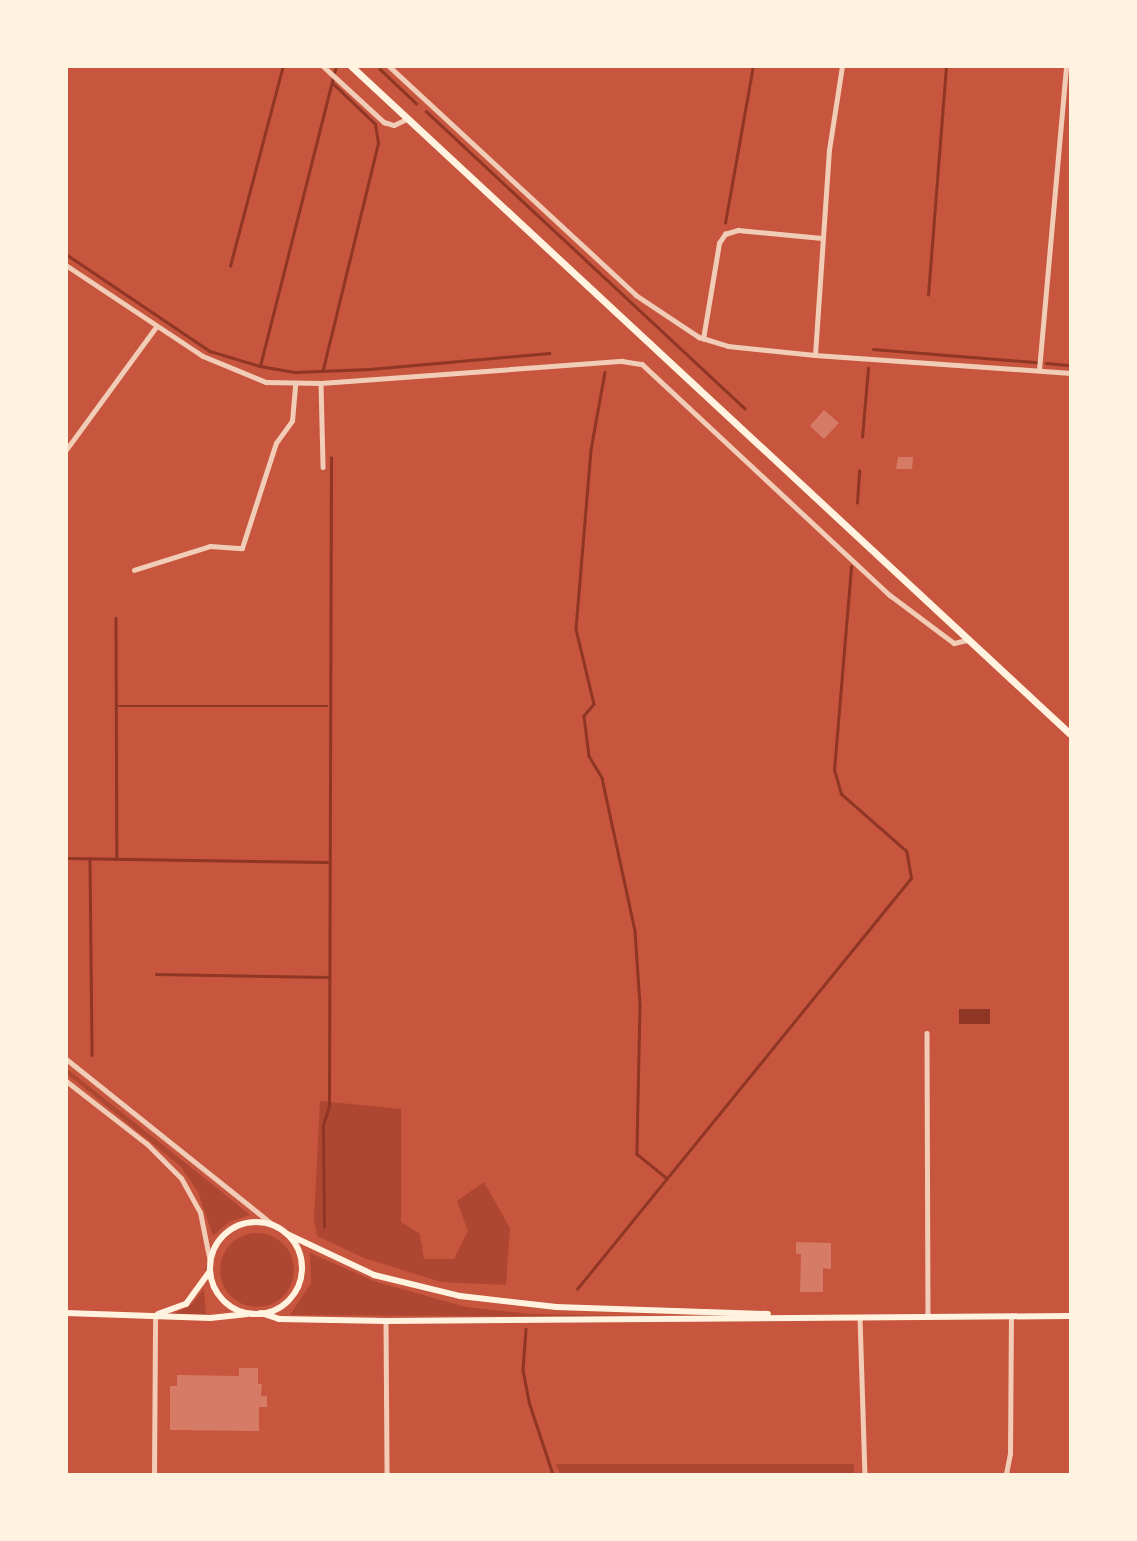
<!DOCTYPE html>
<html>
<head>
<meta charset="utf-8">
<style>
	body { margin:0 }
	#map { position:relative; width:1137px; height:1541px; overflow:hidden; background:#c8553d; font-family:"Asap Condensed",sans-serif }
	div>[style] { position:absolute }
	.green>* { inset:0; background:#ae4732 }
	.round { border-radius:50% }
	.water>* { inset:0; background:#8f3625 }
	.stream>* { height:2.5px; margin:-1.25px; padding:0 1.25px; transform-origin:1.25px; border-radius:1.25px; background:#8f3625 }
	.building>* { inset:0; background:#d67c66 }
	.minor>* { height:4.5px; margin:-2.25px; padding:0 2.25px; transform-origin:2.25px; border-radius:2.25px; background:#f1ccb7 }
	.tertiary>* { height:5px; margin:-2.5px; padding:0 2.5px; transform-origin:2.5px; border-radius:2.5px; background:#f1ccb7 }
	.secondary>* { height:6px; margin:-3px; padding:0 3px; transform-origin:3px; border-radius:3px; background:#fff3e0 }
	.secondary>.ring { margin:-3px; padding:0; box-sizing:content-box; background:none; border:6px solid #fff3e0; border-radius:50% }
	.primary>* { height:7px; margin:-3.5px; padding:0 3.5px; transform-origin:3.5px; border-radius:3.5px; background:#fff3e0 }
	span { translate:-50% -50%; white-space:nowrap; text-align:center; line-height:1.15; -webkit-text-stroke:7px #fff3e0; paint-order:stroke }
	.frame { position:absolute; inset:0; border:68px solid #fff3e0; pointer-events:none }
</style>
</head>
<body>
<div id="map">
	<div class="green">
		<div style="clip-path:polygon(67px 1069px,217px 1188px,250px 1215px,229px 1222px,213px 1236px,198px 1192px,180px 1166px,67px 1074px)"></div>
		<div style="clip-path:polygon(320px 1101px,401px 1109px,401px 1222px,420px 1234px,424px 1259px,454px 1259px,468px 1231px,457px 1201px,484px 1182px,510px 1228px,506px 1285px,441px 1282px,364px 1258px,317px 1236px,314px 1218px)"></div>
		<div class="round" style="left:220px;top:1233px;width:74px;height:74px"></div>
		<div style="clip-path:polygon(310px 1253px,377px 1282px,466px 1307px,532px 1314px,668px 1317px,290px 1315px,311px 1283px)"></div>
		<div style="clip-path:polygon(204px 1289px,206px 1314px,173px 1314px,191px 1305px)"></div>
		<div style="clip-path:polygon(556px 1464px,854px 1464px,854px 1474px,560px 1474px)"></div>
	</div>
	<div class="water">
		<div style="clip-path:polygon(959px 1009px,990px 1009px,990px 1024px,959px 1024px)"></div>
	</div>
	<div class="stream">
		<div style="left:380px;top:69px;width:50px;rotate:43.4deg"></div>
		<div style="left:426px;top:111px;width:436px;rotate:43deg"></div>
		<div style="left:725px;top:223px;width:159px;rotate:-79.9deg"></div>
		<div style="left:66px;top:254px;width:174px;rotate:34deg"></div>
		<div style="left:210px;top:351px;width:52px;rotate:16.7deg"></div>
		<div style="left:260px;top:366px;width:36px;rotate:10deg"></div>
		<div style="left:295px;top:372px;width:75px;rotate:-2.3deg"></div>
		<div style="left:370px;top:369px;width:180px;rotate:-5.1deg"></div>
		<div style="left:230px;top:266px;width:207px;rotate:-75.2deg"></div>
		<div style="left:928px;top:295px;width:230px;rotate:-85.5deg"></div>
		<div style="left:873px;top:349px;width:164px;rotate:4.6deg"></div>
		<div style="left:1046px;top:363px;width:24px;rotate:5deg"></div>
		<div style="left:260px;top:366px;width:309px;rotate:-75.8deg"></div>
		<div style="left:323px;top:369px;width:233px;rotate:-76.3deg"></div>
		<div style="left:378px;top:143px;width:19px;rotate:-99deg"></div>
		<div style="left:375px;top:124px;width:59px;rotate:-136.4deg"></div>
		<div style="left:605px;top:372px;width:79px;rotate:100.2deg"></div>
		<div style="left:591px;top:450px;width:180px;rotate:94.8deg"></div>
		<div style="left:576px;top:629px;width:77px;rotate:76.5deg"></div>
		<div style="left:594px;top:704px;width:16px;rotate:130deg"></div>
		<div style="left:584px;top:716px;width:40px;rotate:82.9deg"></div>
		<div style="left:589px;top:756px;width:26px;rotate:59deg"></div>
		<div style="left:602px;top:778px;width:157px;rotate:77.8deg"></div>
		<div style="left:635px;top:931px;width:74px;rotate:86.1deg"></div>
		<div style="left:640px;top:1005px;width:149px;rotate:91.2deg"></div>
		<div style="left:637px;top:1154px;width:38px;rotate:39deg"></div>
		<div style="left:862px;top:437px;width:69px;rotate:-85deg"></div>
		<div style="left:857px;top:503px;width:32px;rotate:-86deg"></div>
		<div style="left:116px;top:618px;width:241px;rotate:89.8deg"></div>
		<div style="left:117px;top:706px;width:210px"></div>
		<div style="left:66px;top:858px;width:261px;rotate:0.9deg"></div>
		<div style="left:90px;top:858px;width:197px;rotate:89.4deg"></div>
		<div style="left:156px;top:974px;width:172px;rotate:1deg"></div>
		<div style="left:324px;top:1227px;width:102px;rotate:-90.6deg"></div>
		<div style="left:323px;top:1125px;width:20px;rotate:-72deg"></div>
		<div style="left:329px;top:1106px;width:648px;rotate:-89.82deg"></div>
		<div style="left:577px;top:1289px;width:530px;rotate:-50.9deg"></div>
		<div style="left:911px;top:878px;width:27px;rotate:-100deg"></div>
		<div style="left:906px;top:851px;width:86px;rotate:-138.8deg"></div>
		<div style="left:841px;top:794px;width:25px;rotate:-106deg"></div>
		<div style="left:834px;top:770px;width:204px;rotate:-85.2deg"></div>
		<div style="left:526px;top:1329px;width:41px;rotate:94.2deg"></div>
		<div style="left:523px;top:1370px;width:33px;rotate:79deg"></div>
		<div style="left:529px;top:1402px;width:76px;rotate:71.6deg"></div>
	</div>
	<div class="building">
		<div style="clip-path:polygon(824px 410px,839px 423px,824px 439px,810px 426px)"></div>
		<div style="clip-path:polygon(898px 457px,913px 457px,912px 469px,896px 469px)"></div>
		<div style="clip-path:polygon(796px 1242px,831px 1243px,831px 1269px,823px 1268px,823px 1292px,800px 1292px,801px 1254px,796px 1254px)"></div>
		<div style="clip-path:polygon(239px 1368px,258px 1368px,258px 1384px,262px 1384px,261px 1396px,267px 1396px,267px 1407px,259px 1407px,259px 1431px,170px 1430px,170px 1386px,177px 1386px,177px 1375px,239px 1376px)"></div>
	</div>
	<div class="minor">
		<div style="left:323px;top:66px;width:83px;rotate:42.6deg"></div>
		<div style="left:384px;top:122px;width:10px;rotate:17deg"></div>
		<div style="left:394px;top:125px;width:14px;rotate:-25deg"></div>
		<div style="left:389px;top:66px;width:337px;rotate:42.8deg"></div>
		<div style="left:636px;top:295px;width:76px;rotate:33.7deg"></div>
		<div style="left:699px;top:337px;width:30px;rotate:17deg"></div>
		<div style="left:728px;top:346px;width:87px;rotate:5.9deg"></div>
		<div style="left:815px;top:355px;width:256px;rotate:4deg"></div>
		<div style="left:66px;top:265px;width:164px;rotate:33.6deg"></div>
		<div style="left:203px;top:356px;width:68px;rotate:22.4deg"></div>
		<div style="left:266px;top:382px;width:55px;rotate:1deg"></div>
		<div style="left:321px;top:383px;width:302px;rotate:-4.2deg"></div>
		<div style="left:622px;top:361px;width:20px;rotate:9deg"></div>
		<div style="left:642px;top:364px;width:339px;rotate:43deg"></div>
		<div style="left:890px;top:595px;width:80px;rotate:36.9deg"></div>
		<div style="left:954px;top:643px;width:13px;rotate:-13deg"></div>
		<div style="left:703px;top:339px;width:97px;rotate:-80.5deg"></div>
		<div style="left:719px;top:243px;width:11px;rotate:-56deg"></div>
		<div style="left:725px;top:234px;width:14px;rotate:-17deg"></div>
		<div style="left:738px;top:230px;width:84px;rotate:5.4deg"></div>
		<div style="left:815px;top:355px;width:205px;rotate:-86.1deg"></div>
		<div style="left:829px;top:150px;width:85px;rotate:-81.2deg"></div>
		<div style="left:1039px;top:370px;width:305px;rotate:-84.9deg"></div>
		<div style="left:321px;top:383px;width:84px;rotate:88.6deg"></div>
		<div style="left:66px;top:450px;width:152px;rotate:-53.8deg"></div>
		<div style="left:134px;top:570px;width:80px;rotate:-17.5deg"></div>
		<div style="left:210px;top:546px;width:32px;rotate:4deg"></div>
		<div style="left:242px;top:548px;width:110px;rotate:-72.1deg"></div>
		<div style="left:276px;top:443px;width:27px;rotate:-54deg"></div>
		<div style="left:292px;top:421px;width:37px;rotate:-85deg"></div>
		<div style="left:927px;top:1033px;width:283px;rotate:89.8deg"></div>
		<div style="left:860px;top:1317px;width:157px;rotate:88.2deg"></div>
		<div style="left:386px;top:1321px;width:153px;rotate:89.6deg"></div>
		<div style="left:154px;top:1474px;width:158px;rotate:-89.6deg"></div>
		<div style="left:1006px;top:1474px;width:20px;rotate:-79deg"></div>
		<div style="left:1010px;top:1454px;width:138px;rotate:-89.6deg"></div>
	</div>
	<div class="tertiary">
		<div style="left:66px;top:1059px;width:265px;rotate:38.7deg"></div>
		<div style="left:66px;top:1081px;width:103px;rotate:37.9deg"></div>
		<div style="left:147px;top:1144px;width:48px;rotate:45deg"></div>
		<div style="left:181px;top:1178px;width:39px;rotate:61deg"></div>
		<div style="left:200px;top:1212px;width:51px;rotate:78.7deg"></div>
	</div>
	<div class="secondary">
		<div class="ring" style="left:210px;top:1222px;width:86px;height:86px"></div>
		<div style="left:287px;top:1234px;width:96px;rotate:25.2deg"></div>
		<div style="left:374px;top:1275px;width:89px;rotate:13.7deg"></div>
		<div style="left:460px;top:1296px;width:97px;rotate:6.5deg"></div>
		<div style="left:556px;top:1307px;width:212px;rotate:1.9deg"></div>
		<div style="left:66px;top:1313px;width:144px;rotate:2deg"></div>
		<div style="left:210px;top:1318px;width:36px;rotate:-6deg"></div>
		<div style="left:261px;top:1313px;width:19px;rotate:18deg"></div>
		<div style="left:279px;top:1319px;width:107px;rotate:1.1deg"></div>
		<div style="left:386px;top:1321px;width:684px;rotate:-0.42deg"></div>
		<div style="left:158px;top:1314px;width:30px;rotate:-20deg"></div>
		<div style="left:186px;top:1304px;width:39px;rotate:-54deg"></div>
	</div>
	<div class="primary">
		<div style="left:351px;top:66px;width:981px;rotate:42.89deg"></div>
	</div>
	<div class="frame"></div>
</div>
</body>
</html>
